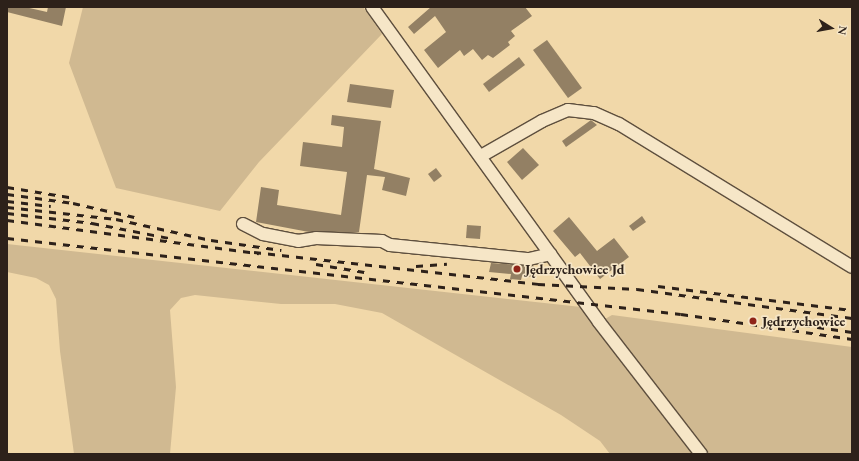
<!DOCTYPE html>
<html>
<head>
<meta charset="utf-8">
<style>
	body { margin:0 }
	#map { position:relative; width:859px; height:461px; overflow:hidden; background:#f1d8a9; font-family:"EB Garamond",serif }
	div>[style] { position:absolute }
	.green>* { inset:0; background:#d0b991 }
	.building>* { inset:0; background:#938064 }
	.roads { filter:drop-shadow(1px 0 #5e4f3e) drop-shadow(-1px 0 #5e4f3e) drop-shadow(0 1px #5e4f3e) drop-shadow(0 -1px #5e4f3e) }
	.minor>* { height:12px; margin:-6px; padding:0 6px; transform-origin:6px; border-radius:6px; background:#f6e6c7 }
	.rail>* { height:3px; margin-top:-1.5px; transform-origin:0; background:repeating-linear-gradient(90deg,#2d211a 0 7px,transparent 0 14px) }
	.dots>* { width:11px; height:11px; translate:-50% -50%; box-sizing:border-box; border:2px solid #f6e6c7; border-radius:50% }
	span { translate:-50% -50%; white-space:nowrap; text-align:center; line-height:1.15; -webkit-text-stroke:3.5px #f6e6c7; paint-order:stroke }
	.poi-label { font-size:14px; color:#2d211a; font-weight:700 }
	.left { translate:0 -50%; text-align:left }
	.frame { position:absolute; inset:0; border:8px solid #2d211a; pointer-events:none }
	.north { position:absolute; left:811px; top:8px; width:40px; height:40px; -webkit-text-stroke:3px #f6e6c7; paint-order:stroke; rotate:101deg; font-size:11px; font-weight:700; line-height:16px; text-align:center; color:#2d211a }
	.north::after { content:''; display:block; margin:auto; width:14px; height:18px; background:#2d211a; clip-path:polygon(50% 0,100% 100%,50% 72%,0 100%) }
</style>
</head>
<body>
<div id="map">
	<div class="green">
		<div style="clip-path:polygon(83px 7px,363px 7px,382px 34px,259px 162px,220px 211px,116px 188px,69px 63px)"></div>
		<div style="clip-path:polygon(7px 244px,581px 307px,693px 454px,610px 454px,600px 441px,561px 415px,382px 313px,335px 304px,281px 304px,195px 295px,181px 298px,170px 310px,176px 387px,170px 454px,74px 454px,60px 351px,56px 299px,49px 285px,36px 278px,7px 272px)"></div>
		<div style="clip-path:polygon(612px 315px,852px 347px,852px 454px,710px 454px,605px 319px)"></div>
	</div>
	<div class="building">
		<div style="clip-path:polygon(7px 7px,25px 7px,47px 12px,48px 7px,66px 7px,62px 26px,7px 12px)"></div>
		<div style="clip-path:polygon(431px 7px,525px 7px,532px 16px,511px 31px,515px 36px,508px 42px,510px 45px,493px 58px,488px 55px,482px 60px,473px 49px,464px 56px,460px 50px,438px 68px,424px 50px,446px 32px,435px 16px,414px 34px,408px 27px)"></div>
		<div style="clip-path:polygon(547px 40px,582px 88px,568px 98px,533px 50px)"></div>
		<div style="clip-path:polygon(519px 57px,525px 65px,489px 92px,483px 84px)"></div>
		<div style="clip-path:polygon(350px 84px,394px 90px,391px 108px,347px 102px)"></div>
		<div style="clip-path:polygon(332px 115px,381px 121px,374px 169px,410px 178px,406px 196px,382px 190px,385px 177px,367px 175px,359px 232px,309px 232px,256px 222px,261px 187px,279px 190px,277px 205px,341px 215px,347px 172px,300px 166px,303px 142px,342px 147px,344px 127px,331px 125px)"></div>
		<div style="clip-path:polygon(591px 120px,597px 125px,566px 147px,562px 141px)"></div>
		<div style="clip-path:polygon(523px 148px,539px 165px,522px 180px,507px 162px)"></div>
		<div style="clip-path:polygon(436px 168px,442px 176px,434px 182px,428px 174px)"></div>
		<div style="clip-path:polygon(642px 216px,646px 222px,633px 231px,629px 226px)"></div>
		<div style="clip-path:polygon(569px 217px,597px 251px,614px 238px,629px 257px,600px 279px,580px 253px,575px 257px,553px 231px)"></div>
		<div style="clip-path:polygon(467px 225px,481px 226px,480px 239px,466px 238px)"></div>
		<div style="clip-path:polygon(491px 263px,534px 266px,532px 277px,522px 276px,521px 280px,510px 279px,511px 274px,489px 272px)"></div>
	</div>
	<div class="roads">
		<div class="minor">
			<div style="left:372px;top:7px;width:388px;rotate:54.2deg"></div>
			<div style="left:599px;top:322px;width:167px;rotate:52.3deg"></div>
			<div style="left:481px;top:156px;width:70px;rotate:-29.8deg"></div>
			<div style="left:542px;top:121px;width:28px;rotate:-23deg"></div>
			<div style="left:568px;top:110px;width:26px;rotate:7deg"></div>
			<div style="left:594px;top:113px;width:27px;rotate:24deg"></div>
			<div style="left:619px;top:124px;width:273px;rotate:31.5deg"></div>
			<div style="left:243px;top:224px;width:22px;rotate:27deg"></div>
			<div style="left:263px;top:234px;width:36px;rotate:11deg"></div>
			<div style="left:298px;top:241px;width:18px;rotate:-9deg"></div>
			<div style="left:316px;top:238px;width:66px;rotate:2.6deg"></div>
			<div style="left:382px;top:241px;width:9px;rotate:27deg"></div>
			<div style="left:390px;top:245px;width:140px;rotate:5.8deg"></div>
			<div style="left:529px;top:259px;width:22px;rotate:-13deg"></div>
		</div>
	</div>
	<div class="rail">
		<div style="left:7px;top:187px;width:69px;rotate:9.2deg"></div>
		<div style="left:7px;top:194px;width:67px;rotate:7.8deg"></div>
		<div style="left:73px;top:203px;width:63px;rotate:12.9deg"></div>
		<div style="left:7px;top:201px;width:44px;rotate:6.5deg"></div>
		<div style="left:7px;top:207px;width:110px;rotate:6.3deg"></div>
		<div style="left:116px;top:219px;width:97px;rotate:12.5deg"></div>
		<div style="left:211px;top:240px;width:71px;rotate:8.1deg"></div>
		<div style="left:7px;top:213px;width:86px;rotate:6.7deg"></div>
		<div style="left:92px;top:223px;width:78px;rotate:11deg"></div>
		<div style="left:7px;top:220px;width:254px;rotate:7.5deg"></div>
		<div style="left:7px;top:238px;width:678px;rotate:6.43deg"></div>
		<div style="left:681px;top:314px;width:173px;rotate:8.3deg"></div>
		<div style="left:254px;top:252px;width:286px;rotate:6.4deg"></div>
		<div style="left:538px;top:284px;width:99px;rotate:2.9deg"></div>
		<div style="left:637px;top:289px;width:217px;rotate:7.7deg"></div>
		<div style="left:316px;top:264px;width:49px;rotate:9.5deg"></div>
		<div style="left:416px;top:266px;width:31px;rotate:-4deg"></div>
		<div style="left:658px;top:286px;width:195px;rotate:7.1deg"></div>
		<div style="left:762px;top:319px;width:91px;rotate:8.2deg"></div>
	</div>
	<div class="dots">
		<div style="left:517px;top:269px;background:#8f2418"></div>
		<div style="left:753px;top:321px;background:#8f2418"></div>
	</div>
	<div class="poi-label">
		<span class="left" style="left:525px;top:269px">Jędrzychowice Jd</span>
		<span class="left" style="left:762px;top:321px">Jędrzychowice</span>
	</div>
	<div class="frame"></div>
	<div class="north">N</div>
</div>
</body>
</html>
